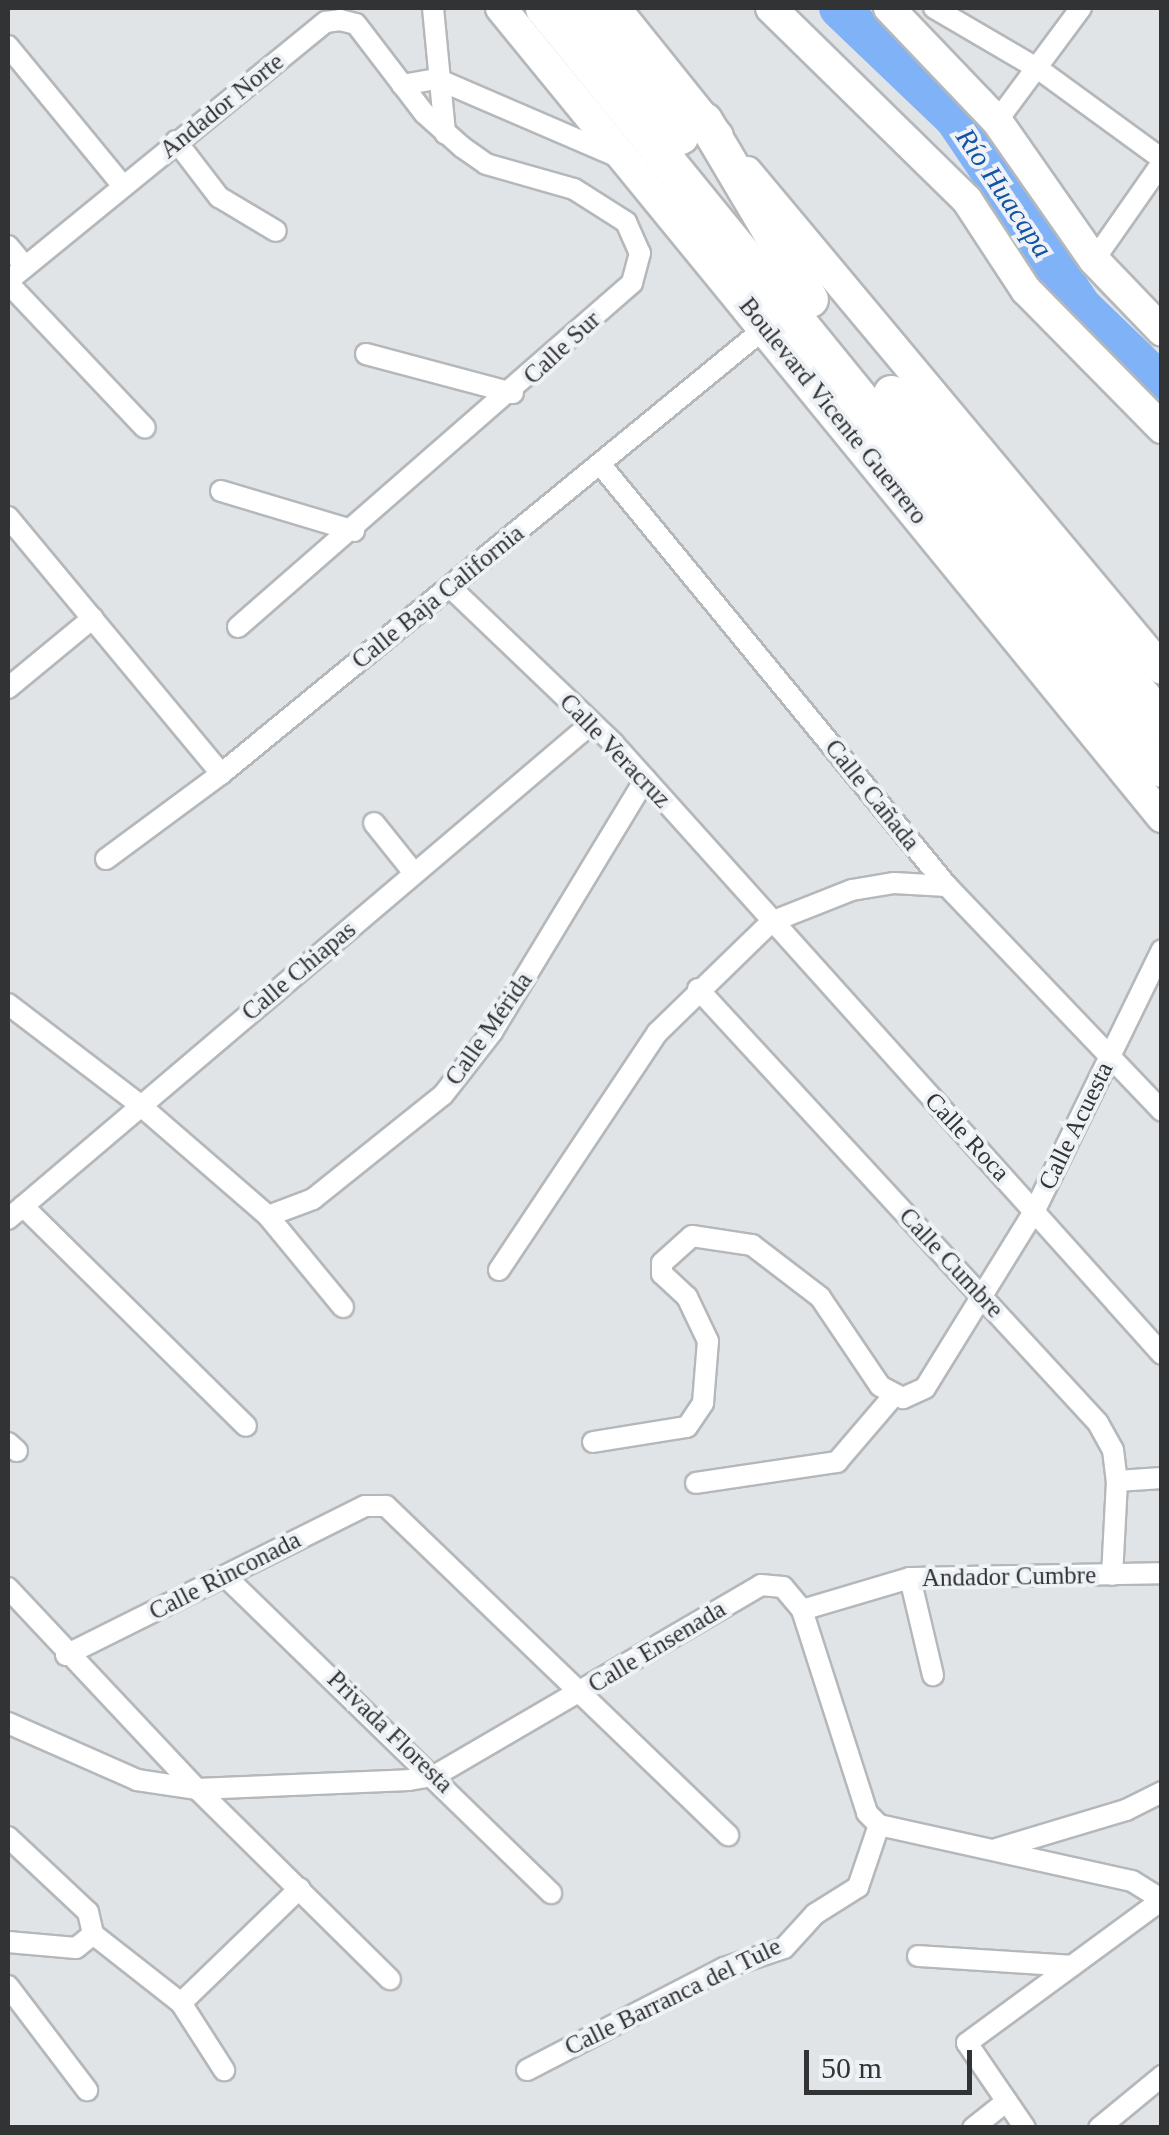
<!DOCTYPE html>
<html>
<head>
<meta charset="utf-8">
<style>
	body { margin:0 }
	#map { position:relative; width:1169px; height:2135px; overflow:hidden; background:#e1e4e7; font-family:"Times New Roman",serif }
	div>[style] { position:absolute }
	.river>* { height:40px; margin:-20px; padding:0 20px; transform-origin:20px; border-radius:20px; background:#80b2f7 }
	.roads { filter:drop-shadow(2px 0 #b5b8bb) drop-shadow(-2px 0 #b5b8bb) drop-shadow(0 2px #b5b8bb) drop-shadow(0 -2px #b5b8bb) }
	.minor>* { height:20px; margin:-10px; padding:0 10px; transform-origin:10px; border-radius:10px; background:#fff }
	.secondary>* { height:30px; margin:-15px; padding:0 15px; transform-origin:15px; border-radius:15px; background:#fff }
	.trunk>* { height:35px; margin:-17.5px; padding:0 17.5px; transform-origin:17.5px; border-radius:17.5px; background:#fff }
	span { translate:-50% -50%; white-space:nowrap; text-align:center; line-height:1.15; -webkit-text-stroke:8px #eef1f5; paint-order:stroke }
	.street-label { font-size:25px; color:#323334 }
	.water-label { font-size:28px; color:#1254a4; font-style:italic }
	.frame { position:absolute; inset:0; border:10px solid #323334; pointer-events:none }
	.scale { position:absolute; left:804px; top:2050px; width:168px; height:45px; box-sizing:border-box; border:5px solid #323334; border-top:0; padding-left:12px; font-size:30px; line-height:35px; white-space:nowrap; color:#323334; -webkit-text-stroke:8px #eef1f5; paint-order:stroke }
</style>
</head>
<body>
<div id="map">
	<div class="river">
		<div style="left:839px;top:8px;width:161px;rotate:43.7deg"></div>
		<div style="left:955px;top:119px;width:225px;rotate:56deg"></div>
		<div style="left:1081px;top:306px;width:112px;rotate:43.9deg"></div>
	</div>
	<div class="roads">
		<div class="minor">
			<div style="left:433px;top:8px;width:126px;rotate:84.5deg"></div>
			<div style="left:934px;top:8px;width:123px;rotate:30.3deg"></div>
			<div style="left:1040px;top:70px;width:151px;rotate:36.1deg"></div>
			<div style="left:8px;top:46px;width:181px;rotate:50.6deg"></div>
			<div style="left:402px;top:85px;width:36px;rotate:-10deg"></div>
			<div style="left:437px;top:79px;width:197px;rotate:23.3deg"></div>
			<div style="left:997px;top:121px;width:141px;rotate:-53.4deg"></div>
			<div style="left:176px;top:141px;width:71px;rotate:52.5deg"></div>
			<div style="left:219px;top:197px;width:66px;rotate:30.8deg"></div>
			<div style="left:8px;top:246px;width:26px;rotate:50deg"></div>
			<div style="left:1094px;top:260px;width:118px;rotate:-55deg"></div>
			<div style="left:8px;top:281px;width:410px;rotate:-39.2deg"></div>
			<div style="left:326px;top:22px;width:14px;rotate:-8deg"></div>
			<div style="left:340px;top:20px;width:16px;rotate:14deg"></div>
			<div style="left:356px;top:24px;width:112px;rotate:52.6deg"></div>
			<div style="left:424px;top:113px;width:51px;rotate:41.8deg"></div>
			<div style="left:462px;top:147px;width:29px;rotate:35deg"></div>
			<div style="left:486px;top:164px;width:91px;rotate:15.9deg"></div>
			<div style="left:574px;top:189px;width:62px;rotate:32.4deg"></div>
			<div style="left:626px;top:222px;width:34px;rotate:66deg"></div>
			<div style="left:640px;top:253px;width:31px;rotate:105deg"></div>
			<div style="left:632px;top:283px;width:523px;rotate:138.88deg"></div>
			<div style="left:8px;top:283px;width:199px;rotate:46.6deg"></div>
			<div style="left:366px;top:354px;width:152px;rotate:14.9deg"></div>
			<div style="left:600px;top:464px;width:546px;rotate:50.57deg"></div>
			<div style="left:947px;top:886px;width:311px;rotate:46.3deg"></div>
			<div style="left:221px;top:491px;width:139px;rotate:16.7deg"></div>
			<div style="left:8px;top:517px;width:334px;rotate:50.3deg"></div>
			<div style="left:450px;top:587px;width:226px;rotate:43.7deg"></div>
			<div style="left:613px;top:743px;width:821px;rotate:48.06deg"></div>
			<div style="left:8px;top:688px;width:110px;rotate:-39.5deg"></div>
			<div style="left:374px;top:823px;width:64px;rotate:51.3deg"></div>
			<div style="left:106px;top:859px;width:143px;rotate:-36.5deg"></div>
			<div style="left:221px;top:774px;width:703px;rotate:-39.35deg"></div>
			<div style="left:698px;top:989px;width:590px;rotate:47.33deg"></div>
			<div style="left:1098px;top:1423px;width:31px;rotate:61deg"></div>
			<div style="left:1113px;top:1450px;width:31px;rotate:83deg"></div>
			<div style="left:1117px;top:1481px;width:94px;rotate:93deg"></div>
			<div style="left:8px;top:1004px;width:166px;rotate:37.4deg"></div>
			<div style="left:140px;top:1105px;width:169px;rotate:40.9deg"></div>
			<div style="left:268px;top:1216px;width:118px;rotate:50.5deg"></div>
			<div style="left:23px;top:1206px;width:313px;rotate:44.6deg"></div>
			<div style="left:268px;top:1216px;width:48px;rotate:-20.7deg"></div>
			<div style="left:313px;top:1199px;width:166px;rotate:-38.7deg"></div>
			<div style="left:443px;top:1095px;width:80px;rotate:-52.1deg"></div>
			<div style="left:492px;top:1032px;width:296px;rotate:-58.8deg"></div>
			<div style="left:8px;top:1219px;width:766px;rotate:-40.34deg"></div>
			<div style="left:499px;top:1270px;width:286px;rotate:-56.3deg"></div>
			<div style="left:658px;top:1032px;width:158px;rotate:-44.2deg"></div>
			<div style="left:771px;top:922px;width:87px;rotate:-21.6deg"></div>
			<div style="left:852px;top:890px;width:43px;rotate:-9.5deg"></div>
			<div style="left:894px;top:883px;width:53px;rotate:3.2deg"></div>
			<div style="left:593px;top:1442px;width:95px;rotate:-9.1deg"></div>
			<div style="left:687px;top:1427px;width:29px;rotate:-56deg"></div>
			<div style="left:703px;top:1403px;width:62px;rotate:-85.4deg"></div>
			<div style="left:708px;top:1341px;width:49px;rotate:-115.5deg"></div>
			<div style="left:687px;top:1297px;width:34px;rotate:-137deg"></div>
			<div style="left:662px;top:1274px;width:11px;rotate:-90deg"></div>
			<div style="left:662px;top:1263px;width:40px;rotate:-42deg"></div>
			<div style="left:692px;top:1236px;width:61px;rotate:8.5deg"></div>
			<div style="left:752px;top:1245px;width:86px;rotate:37.4deg"></div>
			<div style="left:820px;top:1297px;width:107px;rotate:56deg"></div>
			<div style="left:880px;top:1386px;width:26px;rotate:28deg"></div>
			<div style="left:903px;top:1398px;width:24px;rotate:-24deg"></div>
			<div style="left:925px;top:1388px;width:209px;rotate:-58.3deg"></div>
			<div style="left:1035px;top:1210px;width:289px;rotate:-64deg"></div>
			<div style="left:8px;top:1443px;width:12px;rotate:42deg"></div>
			<div style="left:1117px;top:1481px;width:45px;rotate:-3.8deg"></div>
			<div style="left:696px;top:1483px;width:143px;rotate:-8.5deg"></div>
			<div style="left:837px;top:1462px;width:89px;rotate:-49.5deg"></div>
			<div style="left:225px;top:1576px;width:455px;rotate:44.2deg"></div>
			<div style="left:910px;top:1578px;width:100px;rotate:76.7deg"></div>
			<div style="left:8px;top:1588px;width:276px;rotate:46.8deg"></div>
			<div style="left:197px;top:1789px;width:271px;rotate:44.6deg"></div>
			<div style="left:802px;top:1610px;width:113px;rotate:-16.5deg"></div>
			<div style="left:910px;top:1578px;width:252px;rotate:-1.1deg"></div>
			<div style="left:66px;top:1655px;width:334px;rotate:-26.5deg"></div>
			<div style="left:365px;top:1506px;width:21px"></div>
			<div style="left:386px;top:1506px;width:475px;rotate:43.9deg"></div>
			<div style="left:8px;top:1723px;width:141px;rotate:23.8deg"></div>
			<div style="left:137px;top:1780px;width:61px;rotate:8.5deg"></div>
			<div style="left:197px;top:1789px;width:212px;rotate:-2.4deg"></div>
			<div style="left:409px;top:1780px;width:27px;rotate:-10deg"></div>
			<div style="left:436px;top:1775px;width:376px;rotate:-30.3deg"></div>
			<div style="left:761px;top:1585px;width:22px;rotate:5deg"></div>
			<div style="left:783px;top:1587px;width:30px;rotate:50deg"></div>
			<div style="left:802px;top:1610px;width:213px;rotate:72.2deg"></div>
			<div style="left:867px;top:1813px;width:17px;rotate:45deg"></div>
			<div style="left:879px;top:1825px;width:259px;rotate:12.5deg"></div>
			<div style="left:1132px;top:1881px;width:36px;rotate:32deg"></div>
			<div style="left:8px;top:1837px;width:110px;rotate:43.2deg"></div>
			<div style="left:88px;top:1912px;width:23px;rotate:77deg"></div>
			<div style="left:996px;top:1849px;width:136px;rotate:-16.7deg"></div>
			<div style="left:1126px;top:1810px;width:40px;rotate:-26.6deg"></div>
			<div style="left:93px;top:1934px;width:112px;rotate:38.1deg"></div>
			<div style="left:181px;top:2003px;width:80px;rotate:57.3deg"></div>
			<div style="left:8px;top:1942px;width:68px;rotate:5deg"></div>
			<div style="left:76px;top:1948px;width:22px;rotate:-39deg"></div>
			<div style="left:918px;top:1956px;width:154px;rotate:3.7deg"></div>
			<div style="left:8px;top:1986px;width:131px;rotate:52.8deg"></div>
			<div style="left:181px;top:2003px;width:165px;rotate:-44deg"></div>
			<div style="left:527px;top:2070px;width:222px;rotate:-27.4deg"></div>
			<div style="left:724px;top:1968px;width:63px;rotate:-18.4deg"></div>
			<div style="left:784px;top:1948px;width:46px;rotate:-47.6deg"></div>
			<div style="left:815px;top:1914px;width:51px;rotate:-32.1deg"></div>
			<div style="left:858px;top:1887px;width:65px;rotate:-71.3deg"></div>
			<div style="left:973px;top:2128px;width:43px;rotate:-38.5deg"></div>
			<div style="left:1025px;top:2128px;width:103px;rotate:-124.3deg"></div>
			<div style="left:967px;top:2043px;width:242px;rotate:-36.3deg"></div>
			<div style="left:1099px;top:2128px;width:82px;rotate:-39.5deg"></div>
		</div>
		<div class="secondary">
			<div style="left:501px;top:8px;width:1045px;rotate:50.75deg"></div>
			<div style="left:615px;top:8px;width:164px;rotate:51.2deg"></div>
			<div style="left:771px;top:8px;width:274px;rotate:44.4deg"></div>
			<div style="left:967px;top:200px;width:108px;rotate:56.8deg"></div>
			<div style="left:1026px;top:290px;width:194px;rotate:45.4deg"></div>
			<div style="left:889px;top:8px;width:156px;rotate:46.3deg"></div>
			<div style="left:997px;top:121px;width:169px;rotate:55.1deg"></div>
			<div style="left:1094px;top:260px;width:98px;rotate:46.2deg"></div>
			<div style="left:747px;top:172px;width:647px;rotate:50.14deg"></div>
		</div>
		<div class="trunk">
			<div style="left:543px;top:8px;width:981px;rotate:50.87deg"></div>
			<div style="left:578px;top:8px;width:164px;rotate:51.4deg"></div>
			<div style="left:704px;top:120px;width:208px;rotate:59.4deg"></div>
			<div style="left:891px;top:393px;width:424px;rotate:50.3deg"></div>
		</div>
	</div>
	<div class="street-label">
		<span style="left:222px;top:106px;rotate:-39deg">Andador Norte</span>
		<span style="left:562px;top:348px;rotate:-43deg">Calle Sur</span>
		<span style="left:833px;top:411px;rotate:51deg">Boulevard Vicente Guerrero</span>
		<span style="left:438px;top:597px;rotate:-39deg">Calle Baja California</span>
		<span style="left:615px;top:751px;rotate:46deg">Calle Veracruz</span>
		<span style="left:872px;top:795px;rotate:51deg">Calle Cañada</span>
		<span style="left:299px;top:971px;rotate:-40deg">Calle Chiapas</span>
		<span style="left:489px;top:1029px;rotate:-55deg">Calle Mérida</span>
		<span style="left:1076px;top:1126px;rotate:-64deg">Calle Acuesta</span>
		<span style="left:967px;top:1137px;rotate:47deg">Calle Roca</span>
		<span style="left:951px;top:1263px;rotate:47deg">Calle Cumbre</span>
		<span style="left:225px;top:1576px;rotate:-27deg">Calle Rinconada</span>
		<span style="left:1009px;top:1577px;rotate:-1deg">Andador Cumbre</span>
		<span style="left:657px;top:1647px;rotate:-31deg">Calle Ensenada</span>
		<span style="left:390px;top:1732px;rotate:44deg">Privada Floresta</span>
		<span style="left:673px;top:1997px;rotate:-26deg">Calle Barranca del Tule</span>
	</div>
	<div class="water-label">
		<span style="left:1004px;top:193px;rotate:56deg">Río Huacapa</span>
	</div>
	<div class="frame"></div>
	<div class="scale">50 m</div>
</div>
</body>
</html>
